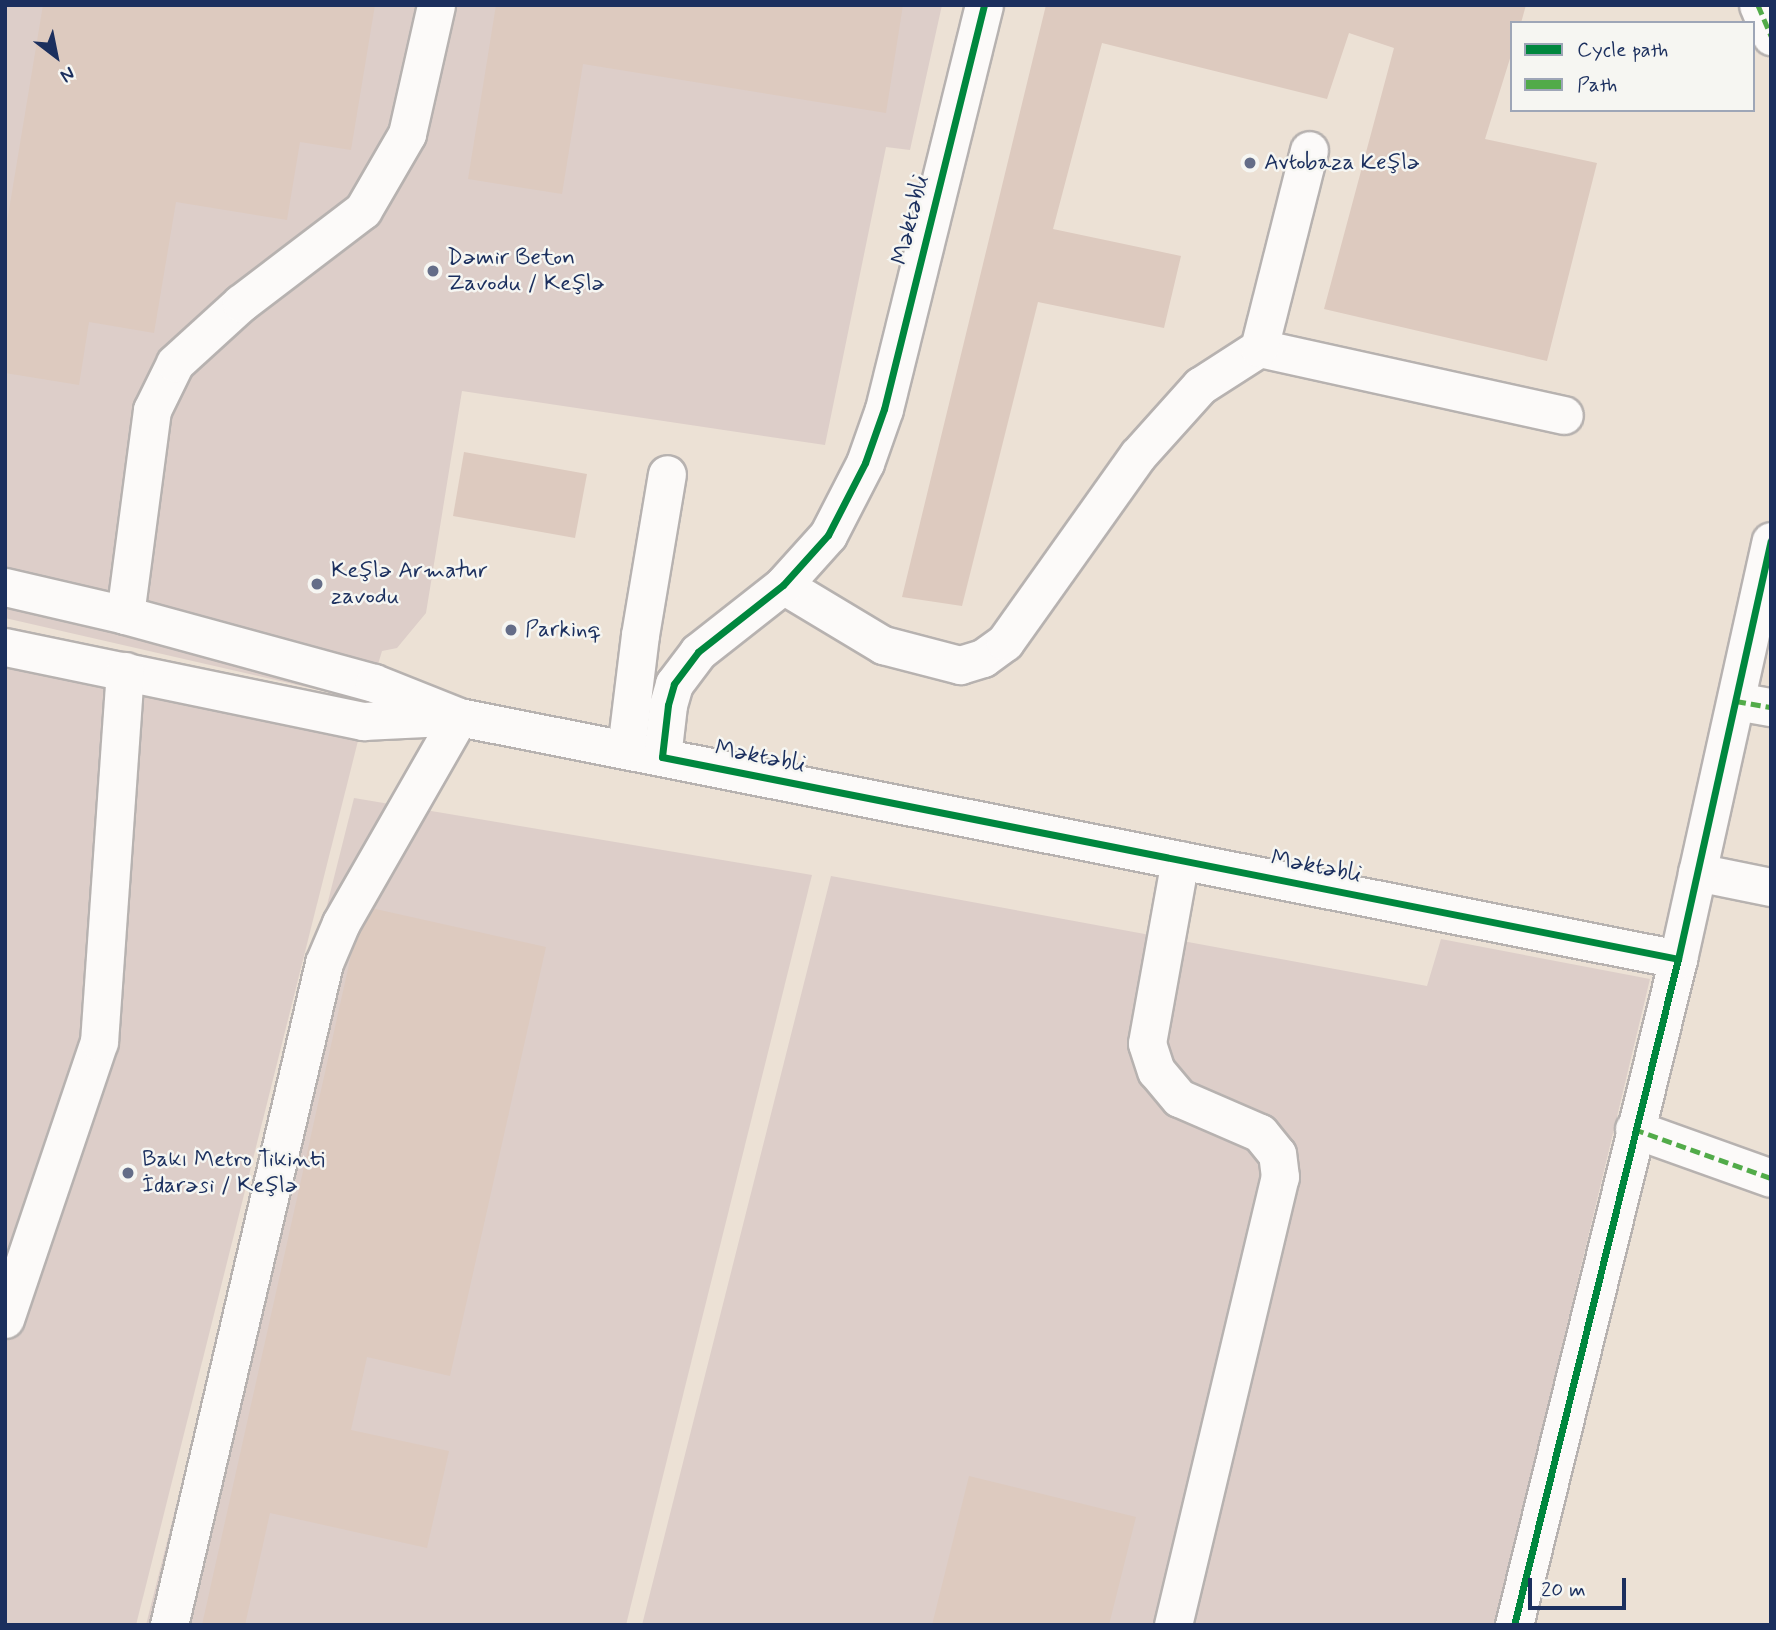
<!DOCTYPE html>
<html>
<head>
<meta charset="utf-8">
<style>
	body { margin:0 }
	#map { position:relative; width:1776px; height:1630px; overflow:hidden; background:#ece1d5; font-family:Mynerve,sans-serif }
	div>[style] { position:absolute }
	.industrial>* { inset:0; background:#ddcec9 }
	.building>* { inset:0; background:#ddcabf }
	.roads { filter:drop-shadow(2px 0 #b7b2b0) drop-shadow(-2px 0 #b7b2b0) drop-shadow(0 2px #b7b2b0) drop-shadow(0 -2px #b7b2b0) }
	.minor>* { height:37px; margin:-18.5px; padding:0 18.5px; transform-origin:18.5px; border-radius:18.5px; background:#fcfaf9 }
	.quiet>* { height:5px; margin-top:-2.5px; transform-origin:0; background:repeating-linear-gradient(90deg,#52ab49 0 10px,transparent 0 15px) }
	.cycleway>* { height:7px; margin:-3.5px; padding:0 3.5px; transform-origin:3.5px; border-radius:3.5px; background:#00873e }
	.dots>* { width:19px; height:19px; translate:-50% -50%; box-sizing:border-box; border:4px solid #f6f6f2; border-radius:50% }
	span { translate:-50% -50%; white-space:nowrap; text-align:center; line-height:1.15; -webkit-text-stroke:5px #f6f6f2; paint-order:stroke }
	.poi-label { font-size:23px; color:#1b2f5e }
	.left { translate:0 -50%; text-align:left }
	.street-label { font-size:23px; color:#1b2f5e }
	.frame { position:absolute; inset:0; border:7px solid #1b2f5e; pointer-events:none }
	.legend { position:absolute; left:1510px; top:21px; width:245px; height:91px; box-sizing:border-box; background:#f6f6f2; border:2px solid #9ea6b7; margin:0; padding:9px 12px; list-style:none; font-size:21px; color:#1b2f5e }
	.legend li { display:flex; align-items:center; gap:14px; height:35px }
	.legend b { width:35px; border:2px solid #9ea6b7 }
	.north { position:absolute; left:21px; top:21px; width:70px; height:70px; -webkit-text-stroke:5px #f6f6f2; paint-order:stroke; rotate:148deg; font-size:19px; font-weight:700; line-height:28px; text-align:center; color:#1b2f5e }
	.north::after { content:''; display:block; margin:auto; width:24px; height:32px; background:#1b2f5e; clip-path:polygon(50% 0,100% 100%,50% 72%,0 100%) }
	.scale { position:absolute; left:1528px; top:1578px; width:98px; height:32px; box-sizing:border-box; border:4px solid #1b2f5e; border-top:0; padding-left:9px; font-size:21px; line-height:24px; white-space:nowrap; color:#1b2f5e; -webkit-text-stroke:5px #f6f6f2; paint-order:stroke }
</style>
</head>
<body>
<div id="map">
	<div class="industrial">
		<div style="clip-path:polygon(5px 5px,942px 5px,910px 150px,886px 147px,825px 445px,462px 391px,426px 613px,397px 648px,382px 651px,367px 701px,5px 618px)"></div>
		<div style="clip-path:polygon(5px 626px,367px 705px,136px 1625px,5px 1625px)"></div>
		<div style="clip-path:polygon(354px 798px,812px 875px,626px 1625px,146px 1625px)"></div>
		<div style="clip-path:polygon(831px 876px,1427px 986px,1441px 939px,1650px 979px,1495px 1625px,642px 1625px)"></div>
	</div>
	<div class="building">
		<div style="clip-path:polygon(43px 5px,375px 5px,351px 150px,300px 142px,287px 220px,176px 202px,154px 333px,89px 322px,79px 385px,5px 373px,5px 234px)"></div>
		<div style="clip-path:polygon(496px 5px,903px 5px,886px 113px,583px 64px,562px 194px,468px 179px)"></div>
		<div style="clip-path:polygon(1046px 5px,1526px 5px,1521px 23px,1512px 23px,1512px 52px,1485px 139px,1597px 163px,1547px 361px,1324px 309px,1394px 48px,1349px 33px,1327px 99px,1102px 43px,1053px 229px,1181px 256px,1164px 328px,1038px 302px,962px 606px,902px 597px)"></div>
		<div style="clip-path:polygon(464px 452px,587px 474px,575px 538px,453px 516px)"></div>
		<div style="clip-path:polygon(362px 906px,546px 947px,450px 1376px,367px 1357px,351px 1430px,449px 1451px,427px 1548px,270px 1513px,245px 1625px,202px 1625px)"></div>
		<div style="clip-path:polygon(969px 1476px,1136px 1517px,1109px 1625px,932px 1625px)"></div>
	</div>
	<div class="roads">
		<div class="minor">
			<div style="left:1758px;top:5px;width:34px;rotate:67deg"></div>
			<div style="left:1259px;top:348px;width:312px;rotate:12.4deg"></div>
			<div style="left:783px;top:585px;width:117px;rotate:31deg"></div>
			<div style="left:883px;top:645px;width:80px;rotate:14.6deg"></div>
			<div style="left:960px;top:665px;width:24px;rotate:-17deg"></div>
			<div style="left:983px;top:658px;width:27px;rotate:-36deg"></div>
			<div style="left:1005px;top:642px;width:229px;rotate:-54.6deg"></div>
			<div style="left:1138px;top:455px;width:93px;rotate:-48.1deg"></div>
			<div style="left:1200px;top:386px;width:70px;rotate:-32.8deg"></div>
			<div style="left:1259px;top:348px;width:204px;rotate:-75.8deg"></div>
			<div style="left:5px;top:587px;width:123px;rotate:13.1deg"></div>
			<div style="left:125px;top:615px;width:258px;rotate:15.3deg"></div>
			<div style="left:374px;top:683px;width:92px;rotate:21.8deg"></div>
			<div style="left:459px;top:717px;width:1243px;rotate:11.23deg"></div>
			<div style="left:125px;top:615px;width:207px;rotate:-82.5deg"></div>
			<div style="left:152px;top:410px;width:52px;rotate:-63.9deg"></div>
			<div style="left:175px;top:363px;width:89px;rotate:-42.3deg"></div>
			<div style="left:241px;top:303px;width:153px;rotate:-37.3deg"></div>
			<div style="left:363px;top:210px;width:88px;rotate:-59.9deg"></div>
			<div style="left:407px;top:134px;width:132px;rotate:-77.3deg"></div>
			<div style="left:5px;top:647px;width:366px;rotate:11.7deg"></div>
			<div style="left:363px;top:721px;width:82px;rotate:-2.8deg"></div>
			<div style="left:1736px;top:701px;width:36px;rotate:10deg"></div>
			<div style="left:626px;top:749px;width:115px;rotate:-83deg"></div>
			<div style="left:640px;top:635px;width:163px;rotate:-80.5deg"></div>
			<div style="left:662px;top:757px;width:52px;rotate:-83.4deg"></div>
			<div style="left:668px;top:705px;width:22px;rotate:-74deg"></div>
			<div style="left:674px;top:684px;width:40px;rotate:-53deg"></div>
			<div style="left:698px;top:652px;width:108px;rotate:-38.2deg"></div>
			<div style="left:783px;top:585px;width:67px;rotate:-48deg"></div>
			<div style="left:828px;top:535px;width:81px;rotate:-62.8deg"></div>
			<div style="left:865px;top:463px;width:57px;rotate:-70.6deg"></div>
			<div style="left:884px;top:409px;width:416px;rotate:-76.1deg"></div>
			<div style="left:1697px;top:872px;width:76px;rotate:11.5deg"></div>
			<div style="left:1634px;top:1129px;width:145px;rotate:19.7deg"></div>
			<div style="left:5px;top:1319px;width:293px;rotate:-71.3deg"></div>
			<div style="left:99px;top:1042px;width:372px;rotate:-86deg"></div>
			<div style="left:169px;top:1625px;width:680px;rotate:-76.82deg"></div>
			<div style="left:324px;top:963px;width:43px;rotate:-67deg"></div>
			<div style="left:341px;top:923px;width:237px;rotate:-60.2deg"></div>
			<div style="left:1173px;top:1625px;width:461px;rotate:-76.6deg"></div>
			<div style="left:1280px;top:1177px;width:23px;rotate:-97deg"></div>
			<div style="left:1277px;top:1154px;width:27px;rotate:-129deg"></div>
			<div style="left:1260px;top:1133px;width:88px;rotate:-156.6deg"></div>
			<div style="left:1179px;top:1098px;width:35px;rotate:-130deg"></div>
			<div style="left:1156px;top:1071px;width:29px;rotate:-108deg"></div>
			<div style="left:1147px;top:1043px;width:186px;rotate:-79.8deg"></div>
			<div style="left:1514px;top:1625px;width:686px;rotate:-76.17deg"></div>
			<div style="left:1678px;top:959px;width:428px;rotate:-77.5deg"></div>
		</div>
	</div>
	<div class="quiet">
		<div style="left:1758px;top:5px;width:34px;rotate:67deg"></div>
		<div style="left:1736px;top:701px;width:36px;rotate:10deg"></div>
		<div style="left:1634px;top:1129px;width:145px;rotate:19.7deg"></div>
	</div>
	<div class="cycleway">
		<div style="left:984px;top:5px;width:416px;rotate:103.9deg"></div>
		<div style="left:884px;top:409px;width:57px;rotate:109.4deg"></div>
		<div style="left:865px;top:463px;width:81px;rotate:117.2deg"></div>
		<div style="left:828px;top:535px;width:67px;rotate:132deg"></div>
		<div style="left:783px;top:585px;width:108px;rotate:141.8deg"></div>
		<div style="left:698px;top:652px;width:40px;rotate:127deg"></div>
		<div style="left:674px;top:684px;width:22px;rotate:106deg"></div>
		<div style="left:668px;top:705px;width:52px;rotate:96.6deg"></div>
		<div style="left:662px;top:757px;width:1036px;rotate:11.24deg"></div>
		<div style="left:1514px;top:1625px;width:686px;rotate:-76.17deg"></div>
		<div style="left:1678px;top:959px;width:428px;rotate:-77.5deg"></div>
	</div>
	<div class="dots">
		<div style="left:1250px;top:163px;background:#646d88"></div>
		<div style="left:433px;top:271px;background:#646d88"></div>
		<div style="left:317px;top:584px;background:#646d88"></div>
		<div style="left:511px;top:630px;background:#646d88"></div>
		<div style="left:128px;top:1173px;background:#646d88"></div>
	</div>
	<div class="poi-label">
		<span class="left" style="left:1264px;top:163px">Avtobaza Keşlə</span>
		<span class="left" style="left:447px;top:271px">Dəmir Beton<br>Zavodu / Keşlə</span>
		<span class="left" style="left:331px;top:584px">Keşlə Armatur<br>zavodu</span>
		<span class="left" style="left:525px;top:630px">Parkinq</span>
		<span class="left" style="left:142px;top:1173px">Bakı Metro Tikinti<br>İdarəsi / Keşlə</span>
	</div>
	<div class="street-label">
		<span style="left:911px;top:220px;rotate:-76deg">Məktəbli</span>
		<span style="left:760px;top:757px;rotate:11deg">Məktəbli</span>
		<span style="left:1316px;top:867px;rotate:11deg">Məktəbli</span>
	</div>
	<div class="frame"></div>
	<ul class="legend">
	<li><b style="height:9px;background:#00873e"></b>Cycle path</li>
	<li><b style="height:9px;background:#52ab49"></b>Path</li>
	</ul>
	<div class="north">N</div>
	<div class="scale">20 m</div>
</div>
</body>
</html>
